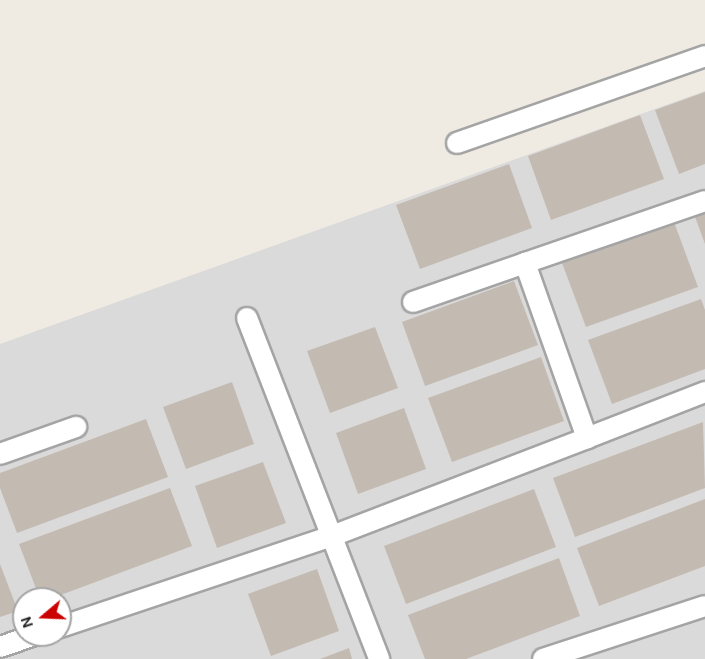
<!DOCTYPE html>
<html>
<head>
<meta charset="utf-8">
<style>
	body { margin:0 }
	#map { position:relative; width:705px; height:659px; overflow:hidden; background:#efebe3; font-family:Karla,sans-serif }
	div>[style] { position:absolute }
	.residential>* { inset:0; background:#dbdada }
	.building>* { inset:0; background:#c3bab2 }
	.roads { filter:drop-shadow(2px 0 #a4a4a4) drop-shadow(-2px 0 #a4a4a4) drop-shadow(0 2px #a4a4a4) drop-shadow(0 -2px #a4a4a4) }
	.street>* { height:20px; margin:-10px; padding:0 10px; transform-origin:10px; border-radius:10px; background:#fff }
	span { translate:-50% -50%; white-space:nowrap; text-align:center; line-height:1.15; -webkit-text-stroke:6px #fff; paint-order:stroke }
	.north { position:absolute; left:12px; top:587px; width:60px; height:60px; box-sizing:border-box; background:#fff; border:2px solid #a5a5a5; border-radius:50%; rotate:251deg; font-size:16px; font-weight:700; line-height:24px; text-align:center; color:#1d1d1d }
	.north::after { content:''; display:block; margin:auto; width:21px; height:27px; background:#cb0300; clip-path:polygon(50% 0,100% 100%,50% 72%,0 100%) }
</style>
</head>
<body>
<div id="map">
	<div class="residential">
		<div style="clip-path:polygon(evenodd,705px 91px,705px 659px,0 659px,0 344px,705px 91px,24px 599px,60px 599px,60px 635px,24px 635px,24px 599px)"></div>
	</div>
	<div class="building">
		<div style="clip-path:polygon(705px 92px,705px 164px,679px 174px,655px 110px)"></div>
		<div style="clip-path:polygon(640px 115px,664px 179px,551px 220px,528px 156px)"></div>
		<div style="clip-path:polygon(509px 164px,532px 228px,420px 269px,396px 205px)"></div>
		<div style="clip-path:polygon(705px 210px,705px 244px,694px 214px)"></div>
		<div style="clip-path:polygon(674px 222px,698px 287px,586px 327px,562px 263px)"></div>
		<div style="clip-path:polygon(514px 281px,538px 345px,425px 386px,402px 322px)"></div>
		<div style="clip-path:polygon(701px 299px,705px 310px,705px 369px,612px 404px,588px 340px)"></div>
		<div style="clip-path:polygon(375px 327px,398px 388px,330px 413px,307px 351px)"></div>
		<div style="clip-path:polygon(541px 357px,564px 421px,452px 462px,428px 398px)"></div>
		<div style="clip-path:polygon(232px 382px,254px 444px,186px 469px,163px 407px)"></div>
		<div style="clip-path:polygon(404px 408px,426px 469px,358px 494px,336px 433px)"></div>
		<div style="clip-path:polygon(146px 419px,168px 477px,17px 533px,0 488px,0 473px)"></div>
		<div style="clip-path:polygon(703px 422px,705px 488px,575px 537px,553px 478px)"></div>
		<div style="clip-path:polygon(263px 462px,286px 523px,217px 548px,195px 486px)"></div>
		<div style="clip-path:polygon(170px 488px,192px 546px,50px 599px,40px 599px,19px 544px)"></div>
		<div style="clip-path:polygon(534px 489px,556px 547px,406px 604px,384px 546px)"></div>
		<div style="clip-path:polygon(705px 499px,705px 566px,599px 606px,577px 548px)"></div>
		<div style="clip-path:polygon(559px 558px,580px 616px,466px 659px,425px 659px,408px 615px)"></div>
		<div style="clip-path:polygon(0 564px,18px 611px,0 617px)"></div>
		<div style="clip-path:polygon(317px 569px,339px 631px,271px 656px,248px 594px)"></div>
		<div style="clip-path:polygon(349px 648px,352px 659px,320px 659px)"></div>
	</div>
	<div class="roads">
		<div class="street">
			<div style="left:457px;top:143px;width:263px;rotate:-19.3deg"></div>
			<div style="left:705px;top:201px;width:190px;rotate:161deg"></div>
			<div style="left:525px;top:263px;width:186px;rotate:70.5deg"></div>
			<div style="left:587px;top:438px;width:127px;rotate:-21.3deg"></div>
			<div style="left:413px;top:302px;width:119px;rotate:-19.2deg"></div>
			<div style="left:247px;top:318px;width:366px;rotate:68.8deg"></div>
			<div style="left:0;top:454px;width:81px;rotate:-19.6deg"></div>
			<div style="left:60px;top:627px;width:287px;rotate:-18.5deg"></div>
			<div style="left:332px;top:536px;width:273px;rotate:-21deg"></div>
			<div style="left:0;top:647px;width:37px;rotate:-19deg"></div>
			<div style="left:543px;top:659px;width:170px;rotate:-18.1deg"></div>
		</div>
	</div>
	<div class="north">N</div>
</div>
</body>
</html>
